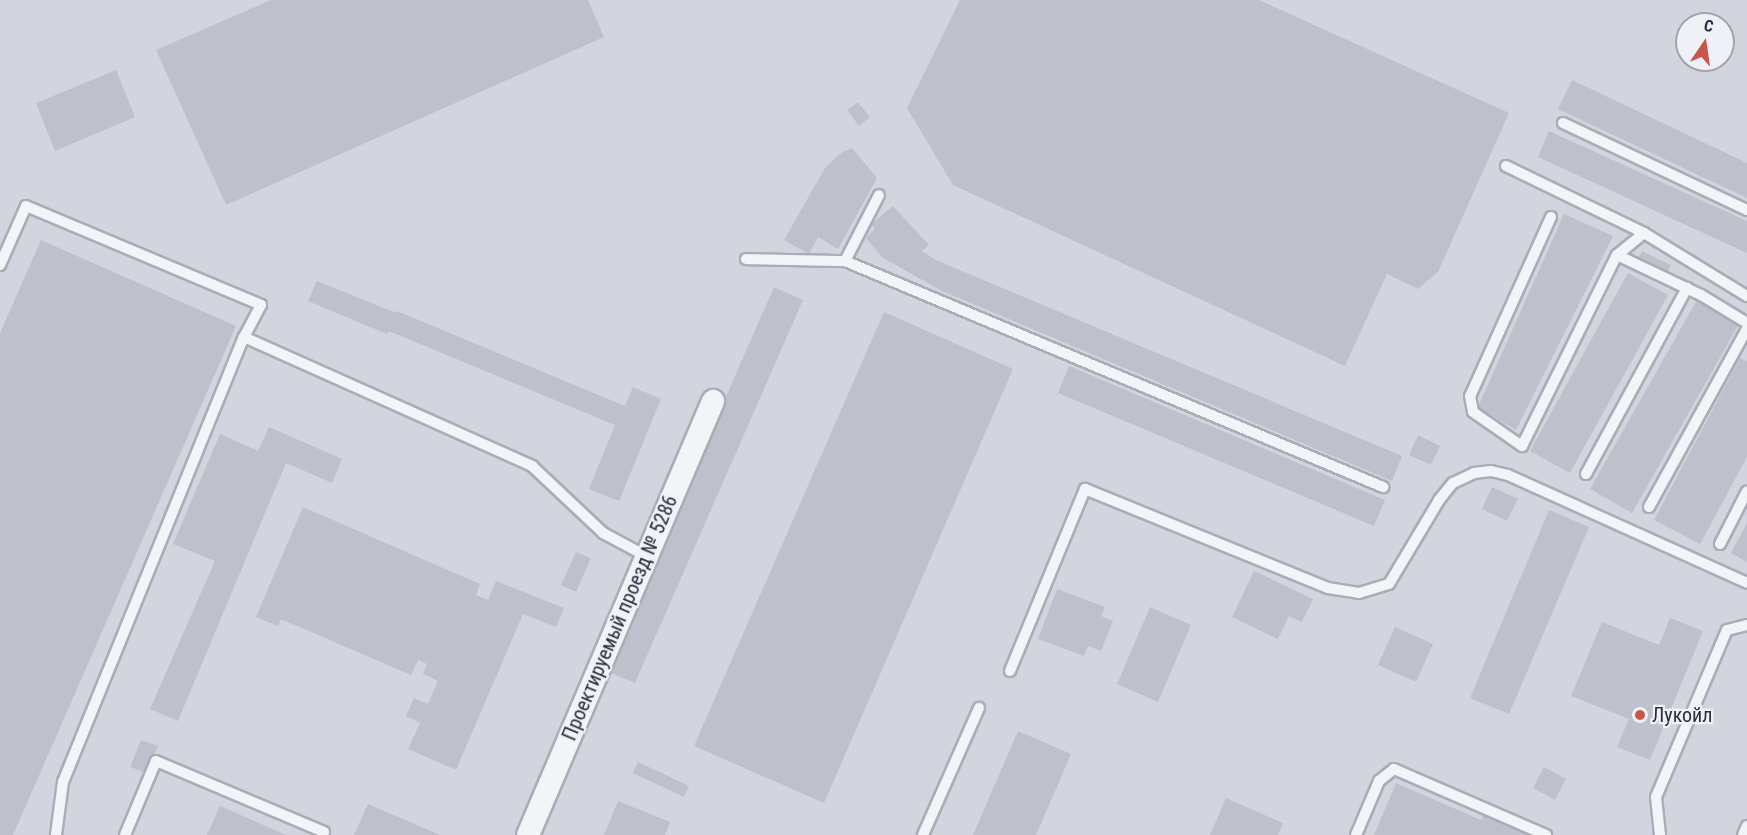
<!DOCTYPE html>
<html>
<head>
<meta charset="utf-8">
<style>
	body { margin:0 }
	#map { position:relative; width:1747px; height:835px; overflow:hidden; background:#e1e2e9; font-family:"Roboto Condensed",sans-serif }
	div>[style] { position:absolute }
	.built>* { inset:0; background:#d3d4de }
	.building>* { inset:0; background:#bec0cb }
	.roads { filter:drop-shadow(2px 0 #aaacb6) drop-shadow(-2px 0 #aaacb6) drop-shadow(0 2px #aaacb6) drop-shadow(0 -2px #aaacb6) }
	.service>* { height:10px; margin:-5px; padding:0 5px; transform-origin:5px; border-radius:5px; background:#f3f4f7 }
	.minor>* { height:22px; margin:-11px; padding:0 11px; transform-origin:11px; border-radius:11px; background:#f3f4f7 }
	.dots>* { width:16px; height:16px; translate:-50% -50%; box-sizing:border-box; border:3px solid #f0f1f6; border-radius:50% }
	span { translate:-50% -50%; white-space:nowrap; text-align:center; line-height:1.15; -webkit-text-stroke:4.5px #f0f1f6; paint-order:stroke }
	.street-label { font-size:20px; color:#2a2d40 }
	.poi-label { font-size:20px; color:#2a2d40 }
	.left { translate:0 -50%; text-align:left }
	.north { position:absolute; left:1675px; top:12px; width:60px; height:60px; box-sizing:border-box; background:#f0f1f6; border:2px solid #a1a3ad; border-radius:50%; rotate:13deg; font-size:16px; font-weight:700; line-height:24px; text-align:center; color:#2a2d40 }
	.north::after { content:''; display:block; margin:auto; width:21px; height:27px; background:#c9554b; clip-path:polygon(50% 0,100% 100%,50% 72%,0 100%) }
</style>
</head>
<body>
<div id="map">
	<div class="built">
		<div style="clip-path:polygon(evenodd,0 0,1747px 0,1747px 835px,0 835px,0 0,1687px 24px,1723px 24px,1723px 60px,1687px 60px,1687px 24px)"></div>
	</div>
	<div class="building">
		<div style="clip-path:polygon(271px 0,588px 0,604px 37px,226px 205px,156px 50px)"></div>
		<div style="clip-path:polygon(960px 0,1259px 0,1509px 113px,1438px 272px,1418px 289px,1387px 274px,1345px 366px,953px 185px,907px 108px)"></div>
		<div style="clip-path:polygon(116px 70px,135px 117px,55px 151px,36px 103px)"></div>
		<div style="clip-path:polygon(1572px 80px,1747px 163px,1747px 198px,1558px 109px)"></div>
		<div style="clip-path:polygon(858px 102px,870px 117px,859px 126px,847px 110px)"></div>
		<div style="clip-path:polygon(1549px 131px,1747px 221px,1747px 253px,1538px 157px)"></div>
		<div style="clip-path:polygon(852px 148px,877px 178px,838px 249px,818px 237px,809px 254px,784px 240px,825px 168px,841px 153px)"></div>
		<div style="clip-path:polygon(893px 206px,929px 245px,922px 251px,936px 260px,1402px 456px,1392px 481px,942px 291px,883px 258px,866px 238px,875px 229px,871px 224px)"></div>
		<div style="clip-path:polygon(1564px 214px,1613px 236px,1516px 430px,1478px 407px)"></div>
		<div style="clip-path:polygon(41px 240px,236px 326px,13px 835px,0 835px,0 333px)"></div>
		<div style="clip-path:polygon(1642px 251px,1671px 265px,1666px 275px,1637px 261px)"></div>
		<div style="clip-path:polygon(1628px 273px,1668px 295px,1570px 473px,1530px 451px)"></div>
		<div style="clip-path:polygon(317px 281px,396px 313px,397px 311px,625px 406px,633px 387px,661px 399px,619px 501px,589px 489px,615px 425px,389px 331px,387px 334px,308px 301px)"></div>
		<div style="clip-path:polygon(774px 287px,803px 300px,635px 683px,606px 671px)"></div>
		<div style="clip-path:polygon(1697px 300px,1739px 324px,1632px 513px,1590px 489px)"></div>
		<div style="clip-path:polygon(884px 312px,1013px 369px,824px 803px,694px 746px)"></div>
		<div style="clip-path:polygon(1740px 358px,1747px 361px,1747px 457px,1700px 544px,1654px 520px)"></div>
		<div style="clip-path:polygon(1069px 366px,1385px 500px,1374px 526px,1058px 393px)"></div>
		<div style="clip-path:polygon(269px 427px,342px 459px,332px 483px,286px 463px,178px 721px,150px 709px,215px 561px,173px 544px,220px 434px,258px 451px)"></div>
		<div style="clip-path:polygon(1418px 435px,1440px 446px,1431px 465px,1409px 455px)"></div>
		<div style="clip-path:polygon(1492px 487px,1518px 499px,1507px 521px,1482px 509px)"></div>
		<div style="clip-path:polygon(303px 507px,480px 584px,476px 595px,488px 600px,496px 581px,564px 608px,556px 627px,523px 614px,456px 770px,408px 749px,420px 723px,406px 716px,414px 698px,428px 704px,438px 681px,423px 674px,427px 664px,418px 660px,411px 675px,281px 619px,278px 626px,256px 617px)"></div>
		<div style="clip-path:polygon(1549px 510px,1589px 527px,1509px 714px,1470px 698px)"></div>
		<div style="clip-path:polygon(1747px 523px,1747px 562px,1731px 553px)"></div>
		<div style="clip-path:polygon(576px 552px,591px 558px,576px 592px,561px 585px)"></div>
		<div style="clip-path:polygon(1254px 571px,1313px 599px,1302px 622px,1289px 616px,1278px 639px,1232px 617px)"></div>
		<div style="clip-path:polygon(1057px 589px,1105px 607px,1101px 616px,1113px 621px,1101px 651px,1088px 646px,1084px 656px,1038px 639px)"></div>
		<div style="clip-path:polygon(1150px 607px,1191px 625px,1158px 702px,1117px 684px)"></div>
		<div style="clip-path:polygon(1670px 618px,1703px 631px,1650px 760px,1617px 747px,1629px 719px,1571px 696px,1602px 622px,1659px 645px)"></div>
		<div style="clip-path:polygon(1395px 627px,1433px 644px,1416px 682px,1378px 665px)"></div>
		<div style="clip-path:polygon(1018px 731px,1071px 754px,1036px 835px,973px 835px)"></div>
		<div style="clip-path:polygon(141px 740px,158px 746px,147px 773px,130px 767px)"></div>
		<div style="clip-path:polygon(638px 762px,689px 786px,684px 797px,633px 773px)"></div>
		<div style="clip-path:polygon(1544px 767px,1566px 779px,1555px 800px,1533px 788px)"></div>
		<div style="clip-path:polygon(1396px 783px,1481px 820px,1484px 814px,1533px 835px,1374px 835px)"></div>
		<div style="clip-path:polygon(1226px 798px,1283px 823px,1278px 835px,1210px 835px)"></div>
		<div style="clip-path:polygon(618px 801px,670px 822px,665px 835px,604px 835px)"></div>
		<div style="clip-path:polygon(368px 804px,440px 835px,354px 835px)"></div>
		<div style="clip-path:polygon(220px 806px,286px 835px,207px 835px)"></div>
	</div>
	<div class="roads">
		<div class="service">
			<div style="left:1563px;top:123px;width:204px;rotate:25.3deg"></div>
			<div style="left:1506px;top:166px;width:153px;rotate:25.9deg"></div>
			<div style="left:1644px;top:233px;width:121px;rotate:31.5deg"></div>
			<div style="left:1551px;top:217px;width:196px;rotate:114.3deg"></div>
			<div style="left:1470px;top:396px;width:16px;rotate:79deg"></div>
			<div style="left:1473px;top:412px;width:60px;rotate:34.8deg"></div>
			<div style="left:1522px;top:446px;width:213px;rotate:-63.6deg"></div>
			<div style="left:1617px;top:255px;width:93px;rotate:25.5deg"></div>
			<div style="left:1701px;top:295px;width:54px;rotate:31.3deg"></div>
			<div style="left:1617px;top:255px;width:35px;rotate:-39deg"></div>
			<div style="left:746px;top:259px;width:99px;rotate:1.2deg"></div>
			<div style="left:845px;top:261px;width:584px;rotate:22.79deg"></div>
			<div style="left:845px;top:261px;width:74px;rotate:-62.7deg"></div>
			<div style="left:0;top:265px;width:64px;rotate:-66.2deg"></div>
			<div style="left:26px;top:206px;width:255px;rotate:22.8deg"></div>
			<div style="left:261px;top:305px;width:36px;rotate:118deg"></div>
			<div style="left:244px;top:337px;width:316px;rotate:24.1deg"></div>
			<div style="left:532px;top:466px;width:98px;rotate:43.3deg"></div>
			<div style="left:603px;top:533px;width:49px;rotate:28.1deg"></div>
			<div style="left:1586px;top:474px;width:212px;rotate:-61.5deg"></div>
			<div style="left:1649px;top:507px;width:203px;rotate:-61.2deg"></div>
			<div style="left:1720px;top:544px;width:59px;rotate:-63deg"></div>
			<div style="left:1010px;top:671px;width:197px;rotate:-67.6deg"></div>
			<div style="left:1085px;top:489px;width:262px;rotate:22.2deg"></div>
			<div style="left:1328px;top:588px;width:31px;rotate:9deg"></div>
			<div style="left:1359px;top:593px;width:31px;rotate:-17deg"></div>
			<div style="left:1389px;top:584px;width:98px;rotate:-59.2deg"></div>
			<div style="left:1439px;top:500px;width:22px;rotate:-51deg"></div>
			<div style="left:1453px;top:483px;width:23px;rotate:-25deg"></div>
			<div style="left:1474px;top:473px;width:17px;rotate:-7deg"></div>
			<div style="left:1491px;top:471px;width:17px;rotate:13deg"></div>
			<div style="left:1508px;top:475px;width:262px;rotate:24.3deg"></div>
			<div style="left:56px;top:835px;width:53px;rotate:-82.5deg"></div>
			<div style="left:63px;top:782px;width:480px;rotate:-67.9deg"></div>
			<div style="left:125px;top:835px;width:80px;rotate:-67.3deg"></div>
			<div style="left:156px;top:761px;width:182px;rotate:22.9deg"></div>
			<div style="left:324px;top:832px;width:3px;rotate:108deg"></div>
			<div style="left:923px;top:835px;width:139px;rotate:-66.2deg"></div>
			<div style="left:1356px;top:835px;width:59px;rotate:-66.9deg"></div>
			<div style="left:1379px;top:781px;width:19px;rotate:-39deg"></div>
			<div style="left:1394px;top:769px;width:166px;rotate:23.5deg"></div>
			<div style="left:1660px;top:835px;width:38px;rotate:-96deg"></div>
			<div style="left:1656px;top:797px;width:181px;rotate:-67deg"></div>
			<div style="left:1727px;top:630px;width:21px;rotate:-14deg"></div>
			<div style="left:1743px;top:835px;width:10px;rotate:-66deg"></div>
		</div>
		<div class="minor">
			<div style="left:528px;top:835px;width:472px;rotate:-66.9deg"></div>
		</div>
	</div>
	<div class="dots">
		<div style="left:1640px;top:715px;background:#c9554b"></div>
	</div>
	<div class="street-label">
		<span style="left:620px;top:618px;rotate:-67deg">Проектируемый проезд № 5286</span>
	</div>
	<div class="poi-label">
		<span class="left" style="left:1652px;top:715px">Лукойл</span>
	</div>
	<div class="north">С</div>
</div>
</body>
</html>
